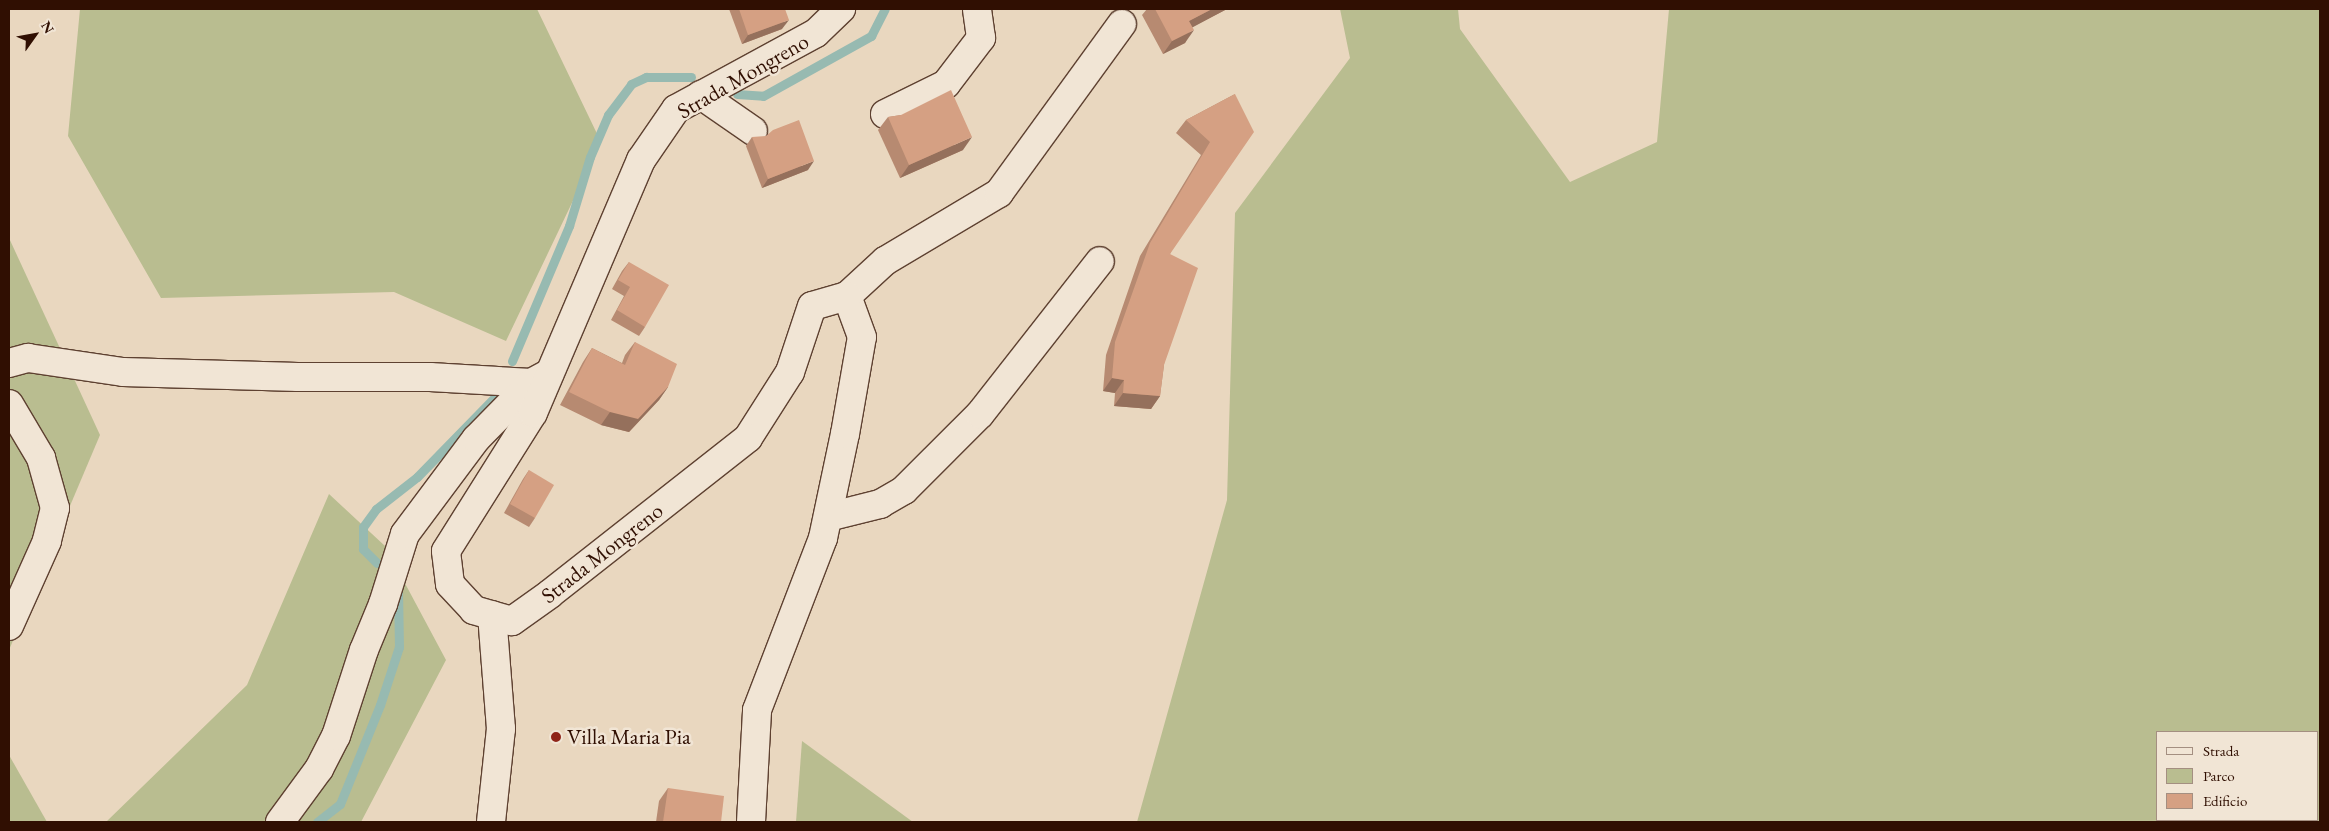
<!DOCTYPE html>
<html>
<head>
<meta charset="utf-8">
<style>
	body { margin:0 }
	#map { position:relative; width:2329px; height:831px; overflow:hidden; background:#e9d7bf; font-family:"EB Garamond",serif }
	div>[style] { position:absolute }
	.green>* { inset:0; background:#b9bd90 }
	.stream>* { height:9px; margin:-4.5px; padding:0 4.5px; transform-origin:4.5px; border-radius:4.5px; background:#97bab1 }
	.roads { filter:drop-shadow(1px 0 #5e4131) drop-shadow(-1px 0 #5e4131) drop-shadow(0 1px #5e4131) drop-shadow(0 -1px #5e4131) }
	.minor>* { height:28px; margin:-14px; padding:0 14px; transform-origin:14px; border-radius:14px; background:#f1e5d5 }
	.wall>* { inset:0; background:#b78a71 }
	.shaded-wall>* { inset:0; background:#95705c }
	.building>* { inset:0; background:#d5a083 }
	.dots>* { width:14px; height:14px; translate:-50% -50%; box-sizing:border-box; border:2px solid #f1e5d5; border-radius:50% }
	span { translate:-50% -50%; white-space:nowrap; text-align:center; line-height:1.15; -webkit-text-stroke:5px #f1e5d5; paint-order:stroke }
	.street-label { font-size:22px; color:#300f02 }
	.poi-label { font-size:22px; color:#300f02 }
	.left { translate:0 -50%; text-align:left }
	.frame { position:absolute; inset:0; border:10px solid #300f02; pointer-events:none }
	.legend { position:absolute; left:2156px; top:731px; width:162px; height:90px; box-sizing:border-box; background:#f1e5d5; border:1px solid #a48f81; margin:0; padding:6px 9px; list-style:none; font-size:15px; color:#300f02 }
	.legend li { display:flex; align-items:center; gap:10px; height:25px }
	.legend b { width:25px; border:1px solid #a48f81 }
	.north { position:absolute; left:10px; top:10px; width:50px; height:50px; -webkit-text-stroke:4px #f1e5d5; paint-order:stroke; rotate:58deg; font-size:14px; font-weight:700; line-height:20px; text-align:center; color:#300f02 }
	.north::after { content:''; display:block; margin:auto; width:18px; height:22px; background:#300f02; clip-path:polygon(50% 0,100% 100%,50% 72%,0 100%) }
</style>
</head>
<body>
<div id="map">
	<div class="green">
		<div style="clip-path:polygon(80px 9px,537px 9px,601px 142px,506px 341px,394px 292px,161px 298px,68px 136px)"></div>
		<div style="clip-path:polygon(evenodd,1340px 9px,1458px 9px,1460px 29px,1570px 182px,1657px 142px,1669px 9px,2320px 9px,2320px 822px,1137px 822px,1227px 500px,1235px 213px,1350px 58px,1340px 9px,2318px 732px,2318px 820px,2158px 820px,2158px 732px,2318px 732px)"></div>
		<div style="clip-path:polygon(9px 238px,100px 435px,9px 650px)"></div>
		<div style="clip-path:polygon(329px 494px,385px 546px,446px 660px,361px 822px,106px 822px,247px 685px)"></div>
		<div style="clip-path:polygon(802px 741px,913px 822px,796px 822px)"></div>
		<div style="clip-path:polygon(9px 755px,47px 822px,9px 822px)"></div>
	</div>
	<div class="stream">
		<div style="left:737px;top:94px;width:26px;rotate:4deg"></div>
		<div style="left:763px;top:96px;width:124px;rotate:-29.1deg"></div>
		<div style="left:871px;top:36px;width:30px;rotate:-63deg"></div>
		<div style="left:512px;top:361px;width:147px;rotate:-67.1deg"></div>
		<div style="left:569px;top:226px;width:72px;rotate:-73.1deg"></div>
		<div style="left:590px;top:157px;width:46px;rotate:-66.8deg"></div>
		<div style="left:608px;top:115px;width:39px;rotate:-53deg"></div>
		<div style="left:631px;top:84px;width:17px;rotate:-25deg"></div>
		<div style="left:646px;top:77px;width:45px"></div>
		<div style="left:377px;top:563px;width:20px;rotate:-135deg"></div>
		<div style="left:363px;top:549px;width:22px;rotate:-90deg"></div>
		<div style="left:363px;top:527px;width:22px;rotate:-54deg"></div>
		<div style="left:376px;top:509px;width:52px;rotate:-38deg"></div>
		<div style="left:417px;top:477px;width:117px;rotate:-45.7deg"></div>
		<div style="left:317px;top:822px;width:29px;rotate:-38deg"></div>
		<div style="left:340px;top:804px;width:107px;rotate:-68deg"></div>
		<div style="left:380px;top:705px;width:61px;rotate:-71.9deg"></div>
		<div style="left:399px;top:647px;width:56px;rotate:-91deg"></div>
	</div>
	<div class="roads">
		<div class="minor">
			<div style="left:701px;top:95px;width:63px;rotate:34.7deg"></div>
			<div style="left:885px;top:114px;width:68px;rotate:-26.2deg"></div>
			<div style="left:946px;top:84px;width:58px;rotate:-52.7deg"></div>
			<div style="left:981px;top:38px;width:29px;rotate:-98deg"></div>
			<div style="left:847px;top:296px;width:52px;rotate:-42.6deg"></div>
			<div style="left:885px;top:261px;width:133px;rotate:-30.8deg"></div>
			<div style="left:999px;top:193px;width:209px;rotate:-54deg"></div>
			<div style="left:9px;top:363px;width:20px;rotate:-15deg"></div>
			<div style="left:28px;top:358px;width:96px;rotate:8.4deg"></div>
			<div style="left:123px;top:372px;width:175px;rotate:1.6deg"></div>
			<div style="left:298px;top:377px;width:132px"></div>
			<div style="left:430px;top:377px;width:101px;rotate:3.4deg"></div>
			<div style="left:9px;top:404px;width:63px;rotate:59.3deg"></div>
			<div style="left:41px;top:458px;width:52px;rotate:74.4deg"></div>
			<div style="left:55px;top:508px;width:34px;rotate:104deg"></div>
			<div style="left:47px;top:541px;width:93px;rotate:114.1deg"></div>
			<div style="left:828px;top:517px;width:54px;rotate:-14deg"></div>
			<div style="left:880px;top:504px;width:28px;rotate:-30deg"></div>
			<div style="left:904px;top:490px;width:107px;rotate:-45deg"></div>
			<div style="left:980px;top:414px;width:194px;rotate:-51.9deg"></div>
			<div style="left:280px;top:822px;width:66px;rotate:-53.7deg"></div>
			<div style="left:319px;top:769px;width:37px;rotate:-63deg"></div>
			<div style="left:336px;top:736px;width:90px;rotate:-72deg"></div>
			<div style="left:364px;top:650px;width:50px;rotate:-67.6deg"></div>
			<div style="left:383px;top:604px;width:73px;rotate:-72.6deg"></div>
			<div style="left:405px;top:534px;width:119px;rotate:-53.2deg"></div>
			<div style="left:476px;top:439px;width:78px;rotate:-45.5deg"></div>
			<div style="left:531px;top:383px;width:21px;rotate:-28deg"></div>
			<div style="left:491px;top:822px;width:94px;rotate:-83.9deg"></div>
			<div style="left:501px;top:729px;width:114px;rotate:-94.5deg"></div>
			<div style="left:751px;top:822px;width:112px;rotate:-86.9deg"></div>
			<div style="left:757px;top:710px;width:184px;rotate:-69deg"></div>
			<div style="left:823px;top:538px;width:106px;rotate:-78.1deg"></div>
			<div style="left:845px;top:434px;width:98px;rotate:-80.1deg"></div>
			<div style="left:862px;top:337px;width:44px;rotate:-110.1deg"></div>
			<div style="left:847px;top:296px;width:36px;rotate:164deg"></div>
			<div style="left:812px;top:306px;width:70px;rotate:108.4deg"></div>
			<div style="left:790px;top:372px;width:78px;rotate:122.5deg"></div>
			<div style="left:748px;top:438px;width:252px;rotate:141.8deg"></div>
			<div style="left:550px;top:594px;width:47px;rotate:144.6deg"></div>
			<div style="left:512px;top:621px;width:40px;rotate:-164deg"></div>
			<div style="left:474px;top:610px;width:35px;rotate:-133deg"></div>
			<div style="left:450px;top:584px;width:33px;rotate:-97deg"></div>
			<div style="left:446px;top:551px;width:163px;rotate:-57.8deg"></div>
			<div style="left:533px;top:413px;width:275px;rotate:-66.9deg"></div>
			<div style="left:641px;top:160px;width:62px;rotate:-55.5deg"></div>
			<div style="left:676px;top:109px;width:159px;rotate:-28.5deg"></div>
			<div style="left:816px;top:33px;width:35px;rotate:-44deg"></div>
		</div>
	</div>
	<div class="wall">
		<div style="clip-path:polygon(729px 9px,785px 9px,782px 29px,742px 44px)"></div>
		<div style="clip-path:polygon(1147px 9px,1227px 9px,1192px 27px,1185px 43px,1163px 54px,1142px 15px)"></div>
		<div style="clip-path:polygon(1235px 94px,1170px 254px,1164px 365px,1160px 396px,1151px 409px,1114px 406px,1115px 393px,1103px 391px,1106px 355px,1140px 256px,1201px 155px,1176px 133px,1186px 120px)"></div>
		<div style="clip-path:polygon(901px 115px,963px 150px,900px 178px,878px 130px,888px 117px)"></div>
		<div style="clip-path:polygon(752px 137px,808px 170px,762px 188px,746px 146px)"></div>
		<div style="clip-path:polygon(629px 262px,645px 327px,639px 336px,611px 320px,624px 296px,612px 289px,622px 271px)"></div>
		<div style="clip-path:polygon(635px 342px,668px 387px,659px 400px,629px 432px,601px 425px,560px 405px,583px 362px,592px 348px,622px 363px,625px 355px)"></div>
		<div style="clip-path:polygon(529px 470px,535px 518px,529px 527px,504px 513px,523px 479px)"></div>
		<div style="clip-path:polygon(668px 788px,721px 822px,656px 822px,659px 801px)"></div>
	</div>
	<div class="shaded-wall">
		<div style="clip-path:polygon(1212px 9px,1227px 9px,1180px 34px,1189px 21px)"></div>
		<div style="clip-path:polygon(789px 20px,782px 29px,742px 44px,748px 35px)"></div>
		<div style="clip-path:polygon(1194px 30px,1185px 43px,1163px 54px,1172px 41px)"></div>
		<div style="clip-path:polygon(972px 137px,963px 150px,900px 178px,909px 165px)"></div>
		<div style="clip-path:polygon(814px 161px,808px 170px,762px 188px,768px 179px)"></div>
		<div style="clip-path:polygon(1112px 378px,1124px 380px,1115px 393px,1103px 391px)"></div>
		<div style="clip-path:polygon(668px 387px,659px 400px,629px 432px,601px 425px,610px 412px)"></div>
		<div style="clip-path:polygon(1123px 393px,1160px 396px,1151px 409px,1114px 406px)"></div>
	</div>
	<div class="building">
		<div style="clip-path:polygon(739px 9px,785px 9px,789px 20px,748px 35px)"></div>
		<div style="clip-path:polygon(1155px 9px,1212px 9px,1189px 21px,1194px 30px,1172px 41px)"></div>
		<div style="clip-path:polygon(951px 90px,972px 137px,909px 165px,888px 117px,901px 115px)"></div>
		<div style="clip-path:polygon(1235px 94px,1254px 132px,1170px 254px,1198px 268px,1164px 365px,1160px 396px,1123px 393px,1124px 380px,1112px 378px,1115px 342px,1150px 243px,1210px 142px,1186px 120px)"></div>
		<div style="clip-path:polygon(799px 120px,814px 161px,768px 179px,752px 137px,766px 136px,773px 130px)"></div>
		<div style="clip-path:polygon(629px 262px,669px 285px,645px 327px,617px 310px,630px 287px,618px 280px)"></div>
		<div style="clip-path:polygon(635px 342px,677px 364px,668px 387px,638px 419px,610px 412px,569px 392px,592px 348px,625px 365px)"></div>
		<div style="clip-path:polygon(529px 470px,554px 485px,535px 518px,510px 504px)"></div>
		<div style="clip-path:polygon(668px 788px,724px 796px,721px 822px,663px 822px)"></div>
	</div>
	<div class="dots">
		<div style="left:556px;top:737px;background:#8f2418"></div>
	</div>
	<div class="street-label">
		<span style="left:743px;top:76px;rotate:-30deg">Strada Mongreno</span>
		<span style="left:602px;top:553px;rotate:-38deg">Strada Mongreno</span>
	</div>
	<div class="poi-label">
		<span class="left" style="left:567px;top:737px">Villa Maria Pia</span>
	</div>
	<div class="frame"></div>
	<ul class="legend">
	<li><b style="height:6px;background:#f1e5d5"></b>Strada</li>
	<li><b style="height:14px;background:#b9bd90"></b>Parco</li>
	<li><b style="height:14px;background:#d5a083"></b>Edificio</li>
	</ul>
	<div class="north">N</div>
</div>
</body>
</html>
